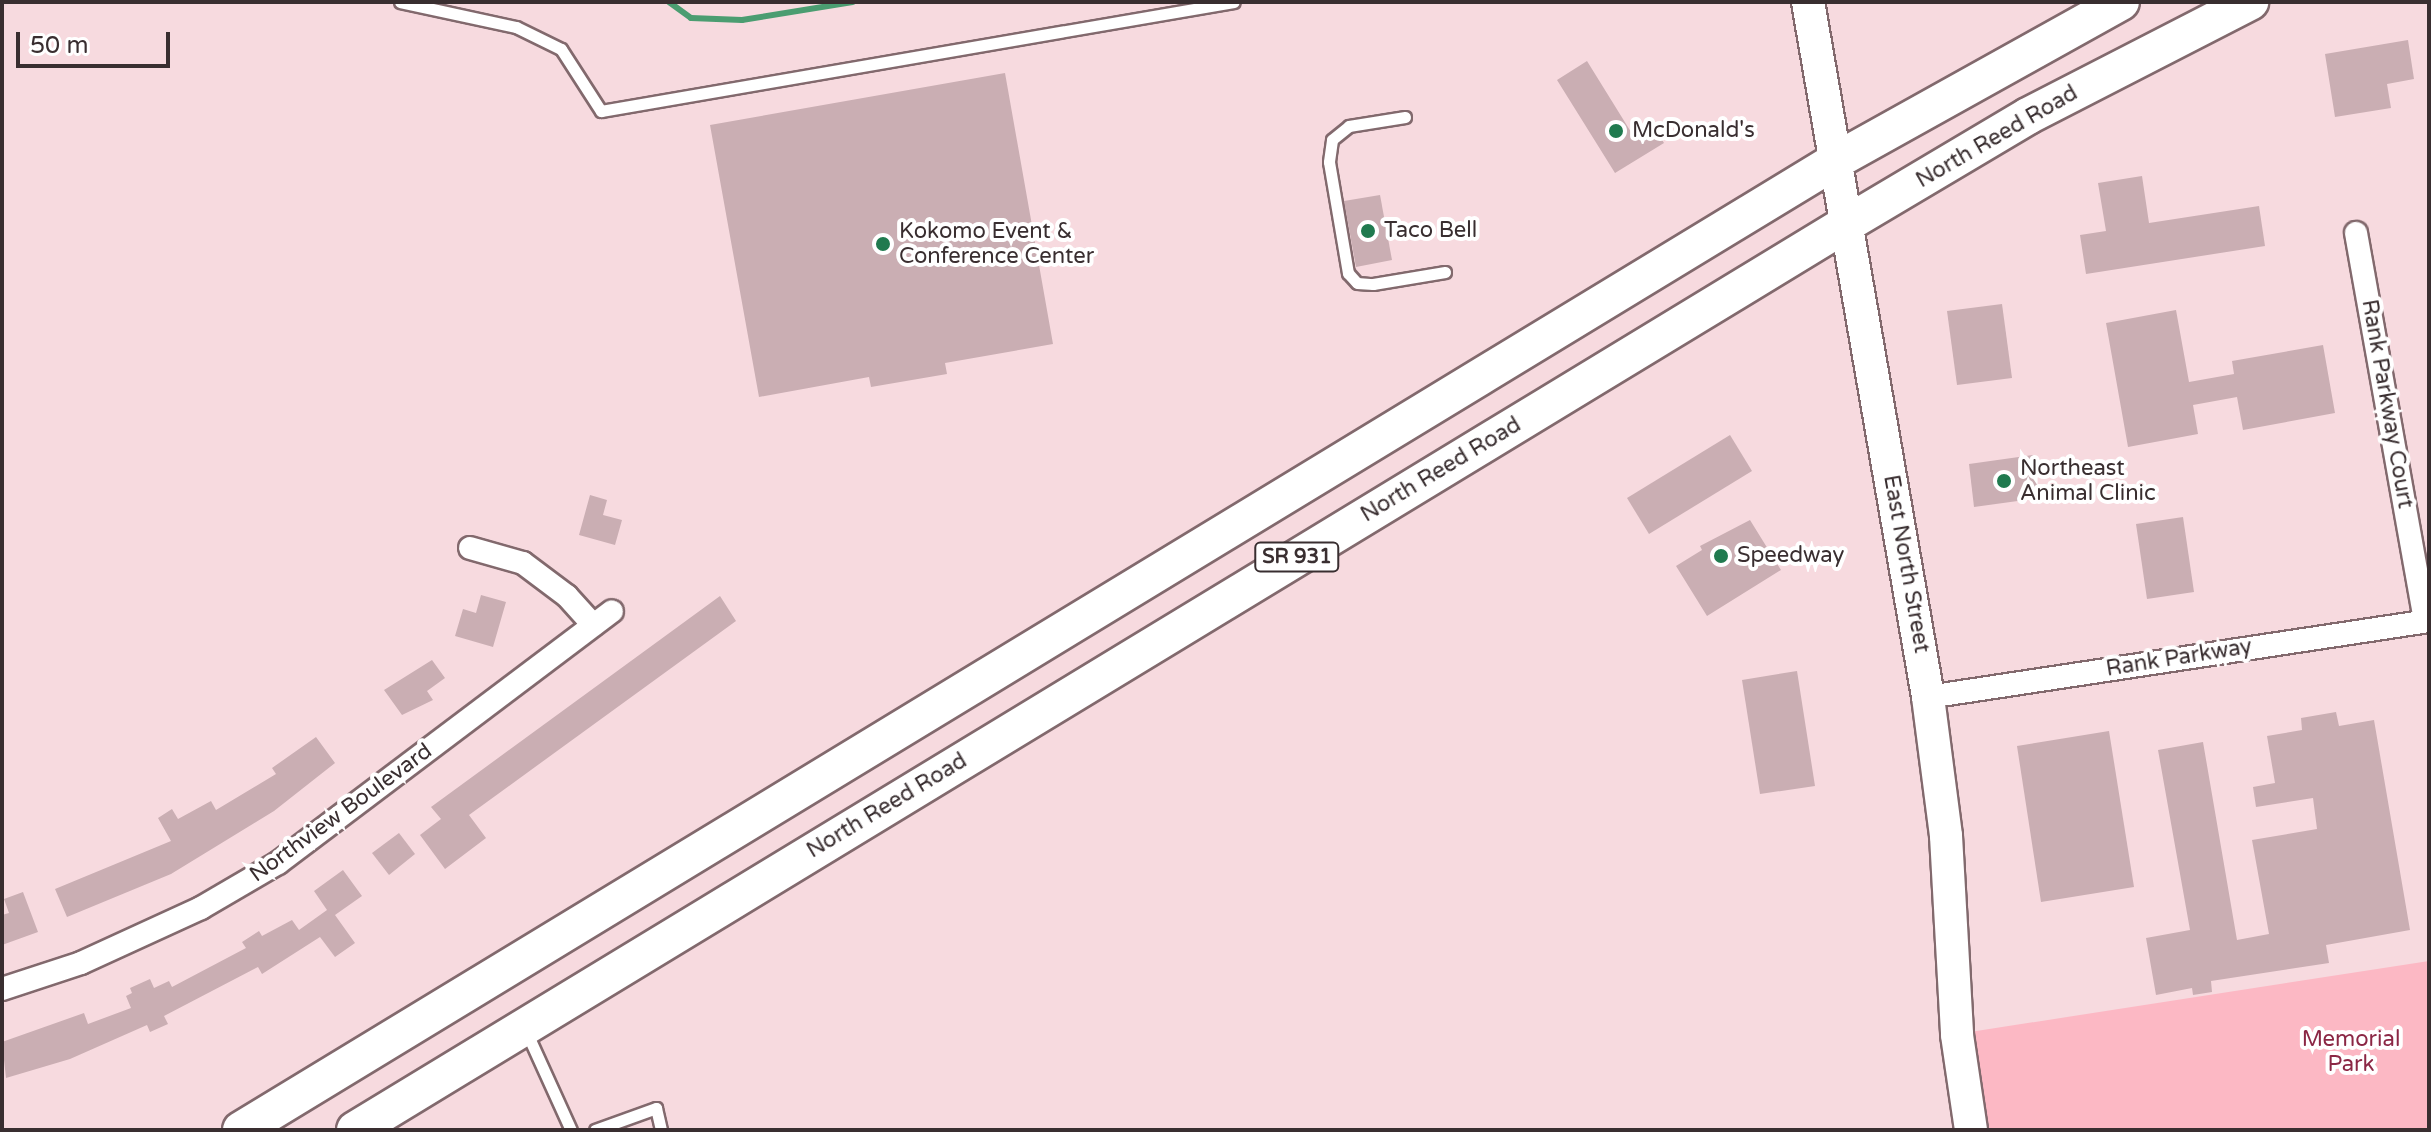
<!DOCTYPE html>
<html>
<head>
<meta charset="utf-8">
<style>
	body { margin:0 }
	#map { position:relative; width:2431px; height:1132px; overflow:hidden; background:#f7dadf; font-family:"Varela Round",sans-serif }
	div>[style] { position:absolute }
	.green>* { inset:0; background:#fcb8c4 }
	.stream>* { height:6px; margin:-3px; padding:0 3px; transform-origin:3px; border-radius:3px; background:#4b9d71 }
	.building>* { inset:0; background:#caaeb3 }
	.roads { filter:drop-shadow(2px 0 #82696d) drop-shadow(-2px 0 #82696d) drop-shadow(0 2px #82696d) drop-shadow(0 -2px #82696d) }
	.lane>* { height:11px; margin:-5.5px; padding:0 5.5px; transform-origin:5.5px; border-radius:5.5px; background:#fff }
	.street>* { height:22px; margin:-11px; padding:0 11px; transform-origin:11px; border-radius:11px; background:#fff }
	.secondary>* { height:32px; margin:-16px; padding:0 16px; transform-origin:16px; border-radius:16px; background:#fff }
	.primary>* { height:36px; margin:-18px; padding:0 18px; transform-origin:18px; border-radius:18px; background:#fff }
	.dots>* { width:22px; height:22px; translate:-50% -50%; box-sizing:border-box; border:4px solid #fff; border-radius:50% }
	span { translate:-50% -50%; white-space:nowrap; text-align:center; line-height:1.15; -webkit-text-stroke:8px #fff; paint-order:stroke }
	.shield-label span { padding:2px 6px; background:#fff; border:2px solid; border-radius:6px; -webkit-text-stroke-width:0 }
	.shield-label { font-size:20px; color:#392e30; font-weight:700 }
	.poi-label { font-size:22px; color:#392e30 }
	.left { translate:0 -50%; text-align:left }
	.street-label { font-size:22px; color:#392e30 }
	.park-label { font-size:22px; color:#8b2745 }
	.frame { position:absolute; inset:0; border:4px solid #392e30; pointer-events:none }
	.scale { position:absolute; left:16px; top:32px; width:154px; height:36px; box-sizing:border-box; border:4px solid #392e30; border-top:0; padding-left:10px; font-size:24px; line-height:28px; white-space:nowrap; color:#392e30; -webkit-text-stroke:6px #fff; paint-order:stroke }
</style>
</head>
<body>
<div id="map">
	<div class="green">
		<div style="clip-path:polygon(2429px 961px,2429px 1130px,1983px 1130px,1970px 1032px)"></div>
	</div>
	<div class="stream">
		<div style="left:669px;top:2px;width:27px;rotate:36deg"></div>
		<div style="left:691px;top:18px;width:51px;rotate:2.2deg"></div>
		<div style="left:742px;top:20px;width:112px;rotate:-9.2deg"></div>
	</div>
	<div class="building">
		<div style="clip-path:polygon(2408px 40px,2414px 79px,2387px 84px,2391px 108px,2335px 117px,2325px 54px)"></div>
		<div style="clip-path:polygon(1587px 61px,1631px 132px,1650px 120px,1664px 143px,1615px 173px,1557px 80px)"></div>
		<div style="clip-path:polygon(1005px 73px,1053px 344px,945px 363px,947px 374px,871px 387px,869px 377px,759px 397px,710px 125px)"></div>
		<div style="clip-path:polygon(2142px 176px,2149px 223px,2259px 206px,2265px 246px,2086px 274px,2080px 235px,2106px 231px,2098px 183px)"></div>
		<div style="clip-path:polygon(1380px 195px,1392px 260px,1356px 267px,1344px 201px)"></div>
		<div style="clip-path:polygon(2002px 304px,2012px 378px,1957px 385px,1947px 311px)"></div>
		<div style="clip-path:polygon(2176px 310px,2189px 382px,2234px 374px,2232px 361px,2323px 345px,2335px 413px,2243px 430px,2237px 397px,2193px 405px,2198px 434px,2128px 447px,2106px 323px)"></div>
		<div style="clip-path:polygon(1730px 435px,1752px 471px,1649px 534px,1627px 498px)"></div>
		<div style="clip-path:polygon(2033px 455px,2039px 498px,1974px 507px,1969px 464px)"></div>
		<div style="clip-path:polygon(590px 495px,607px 500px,603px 515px,622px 520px,615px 545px,579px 535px)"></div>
		<div style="clip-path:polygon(2183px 517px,2194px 592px,2147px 599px,2136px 524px)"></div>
		<div style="clip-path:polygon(1750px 520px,1781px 570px,1707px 616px,1676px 566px,1702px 550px,1700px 546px)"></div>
		<div style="clip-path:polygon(481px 595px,506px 602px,493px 647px,455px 636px,463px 609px,476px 613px)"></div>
		<div style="clip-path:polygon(720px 596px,736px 621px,469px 815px,486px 838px,445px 869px,420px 835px,441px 819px,431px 807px)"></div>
		<div style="clip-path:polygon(432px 660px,445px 678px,427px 691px,433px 700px,402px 715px,384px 690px)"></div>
		<div style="clip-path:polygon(1797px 671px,1815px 786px,1760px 794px,1742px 680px)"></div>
		<div style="clip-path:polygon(2336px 712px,2339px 726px,2374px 720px,2410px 930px,2326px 945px,2329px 963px,2211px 981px,2212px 992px,2193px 995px,2192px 988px,2156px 995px,2146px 938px,2190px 930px,2158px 750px,2203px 742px,2237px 940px,2269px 934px,2252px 840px,2317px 829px,2313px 798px,2256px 807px,2253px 787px,2275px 783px,2267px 736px,2302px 730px,2301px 718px)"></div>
		<div style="clip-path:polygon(2109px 731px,2134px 887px,2041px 902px,2017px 746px)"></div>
		<div style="clip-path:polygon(316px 737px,335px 763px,274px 811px,171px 874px,67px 917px,55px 889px,171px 841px,158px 818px,172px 809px,178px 819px,211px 801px,216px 810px,276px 774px,272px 768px)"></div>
		<div style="clip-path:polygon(399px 833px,415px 854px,389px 875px,372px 853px)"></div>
		<div style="clip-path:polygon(343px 870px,362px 896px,335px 915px,355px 943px,335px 957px,320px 937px,262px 974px,258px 967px,164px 1016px,168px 1024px,150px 1032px,147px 1025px,70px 1059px,6px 1078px,2px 1042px,84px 1013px,88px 1024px,131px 1008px,126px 996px,132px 993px,130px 988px,150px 979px,154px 988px,169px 981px,172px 987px,246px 948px,242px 942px,259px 931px,262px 936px,292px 920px,299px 930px,327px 910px,314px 891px)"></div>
		<div style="clip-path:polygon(23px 892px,38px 932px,2px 945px,2px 915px,9px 913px,4px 899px)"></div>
	</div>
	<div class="roads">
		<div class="lane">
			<div style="left:400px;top:2px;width:119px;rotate:12.2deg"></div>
			<div style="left:516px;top:27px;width:50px;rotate:26.1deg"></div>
			<div style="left:561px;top:49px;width:74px;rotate:57.2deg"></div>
			<div style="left:601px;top:111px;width:642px;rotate:-9.77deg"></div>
			<div style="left:1405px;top:117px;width:57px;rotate:170.9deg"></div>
			<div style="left:1349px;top:126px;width:22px;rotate:141deg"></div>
			<div style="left:1332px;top:140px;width:22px;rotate:98deg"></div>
			<div style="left:1329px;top:162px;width:113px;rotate:80.3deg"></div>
			<div style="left:1348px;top:273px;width:13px;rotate:48deg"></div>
			<div style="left:1357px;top:283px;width:16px;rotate:4deg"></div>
			<div style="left:1373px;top:284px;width:73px;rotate:-9.5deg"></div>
			<div style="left:526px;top:1031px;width:109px;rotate:65.6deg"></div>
			<div style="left:595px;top:1130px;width:65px;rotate:-19.8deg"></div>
			<div style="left:656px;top:1108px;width:23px;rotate:77deg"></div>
		</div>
		<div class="street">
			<div style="left:2356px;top:233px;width:394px;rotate:79.9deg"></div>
			<div style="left:470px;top:548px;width:55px;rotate:15.8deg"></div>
			<div style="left:523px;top:563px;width:55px;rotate:36.9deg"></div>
			<div style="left:567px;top:596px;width:39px;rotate:48deg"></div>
			<div style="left:1928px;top:697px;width:507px;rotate:-8.63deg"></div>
			<div style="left:2px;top:989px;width:83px;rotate:-18.2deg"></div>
			<div style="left:81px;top:963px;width:132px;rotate:-24.6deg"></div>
			<div style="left:201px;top:908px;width:89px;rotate:-30.3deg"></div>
			<div style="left:278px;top:863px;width:418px;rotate:-37deg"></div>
		</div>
		<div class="secondary">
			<div style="left:1808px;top:2px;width:705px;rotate:80.2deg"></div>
			<div style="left:1928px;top:697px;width:140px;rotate:82.6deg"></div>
			<div style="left:1946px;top:836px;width:199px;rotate:86.8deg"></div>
			<div style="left:1957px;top:1035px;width:96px;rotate:81.6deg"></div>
		</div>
		<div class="primary">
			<div style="left:241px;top:1130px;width:1868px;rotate:-31.29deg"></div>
			<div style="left:1837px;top:160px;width:325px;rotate:-29.1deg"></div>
			<div style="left:355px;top:1130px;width:1747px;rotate:-31.28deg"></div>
			<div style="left:1848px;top:223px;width:209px;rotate:-30.7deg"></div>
			<div style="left:2028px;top:116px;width:250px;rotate:-27.2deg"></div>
		</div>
	</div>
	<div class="dots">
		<div style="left:1616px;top:131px;background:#207a4f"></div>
		<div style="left:1368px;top:231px;background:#207a4f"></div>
		<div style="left:883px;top:244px;background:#207a4f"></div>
		<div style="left:2004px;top:481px;background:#207a4f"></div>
		<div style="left:1721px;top:556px;background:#207a4f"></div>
	</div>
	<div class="shield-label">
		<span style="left:1297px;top:557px">SR 931</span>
	</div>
	<div class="poi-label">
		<span class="left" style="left:1632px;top:131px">McDonald's</span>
		<span class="left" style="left:899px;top:244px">Kokomo Event &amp;<br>Conference Center</span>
		<span class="left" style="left:1384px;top:231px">Taco Bell</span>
		<span class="left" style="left:2020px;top:481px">Northeast<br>Animal Clinic</span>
		<span class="left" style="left:1737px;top:556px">Speedway</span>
	</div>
	<div class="street-label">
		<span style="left:1997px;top:137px;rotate:-30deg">North Reed Road</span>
		<span style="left:2387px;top:404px;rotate:80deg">Rank Parkway Court</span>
		<span style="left:1441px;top:470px;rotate:-31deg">North Reed Road</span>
		<span style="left:1906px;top:564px;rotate:80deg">East North Street</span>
		<span style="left:2179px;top:658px;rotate:-9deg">Rank Parkway</span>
		<span style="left:887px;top:806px;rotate:-31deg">North Reed Road</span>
		<span style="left:341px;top:813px;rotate:-36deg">Northview Boulevard</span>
	</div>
	<div class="park-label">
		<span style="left:2351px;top:1052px">Memorial<br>Park</span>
	</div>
	<div class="frame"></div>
	<div class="scale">50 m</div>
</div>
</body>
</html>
